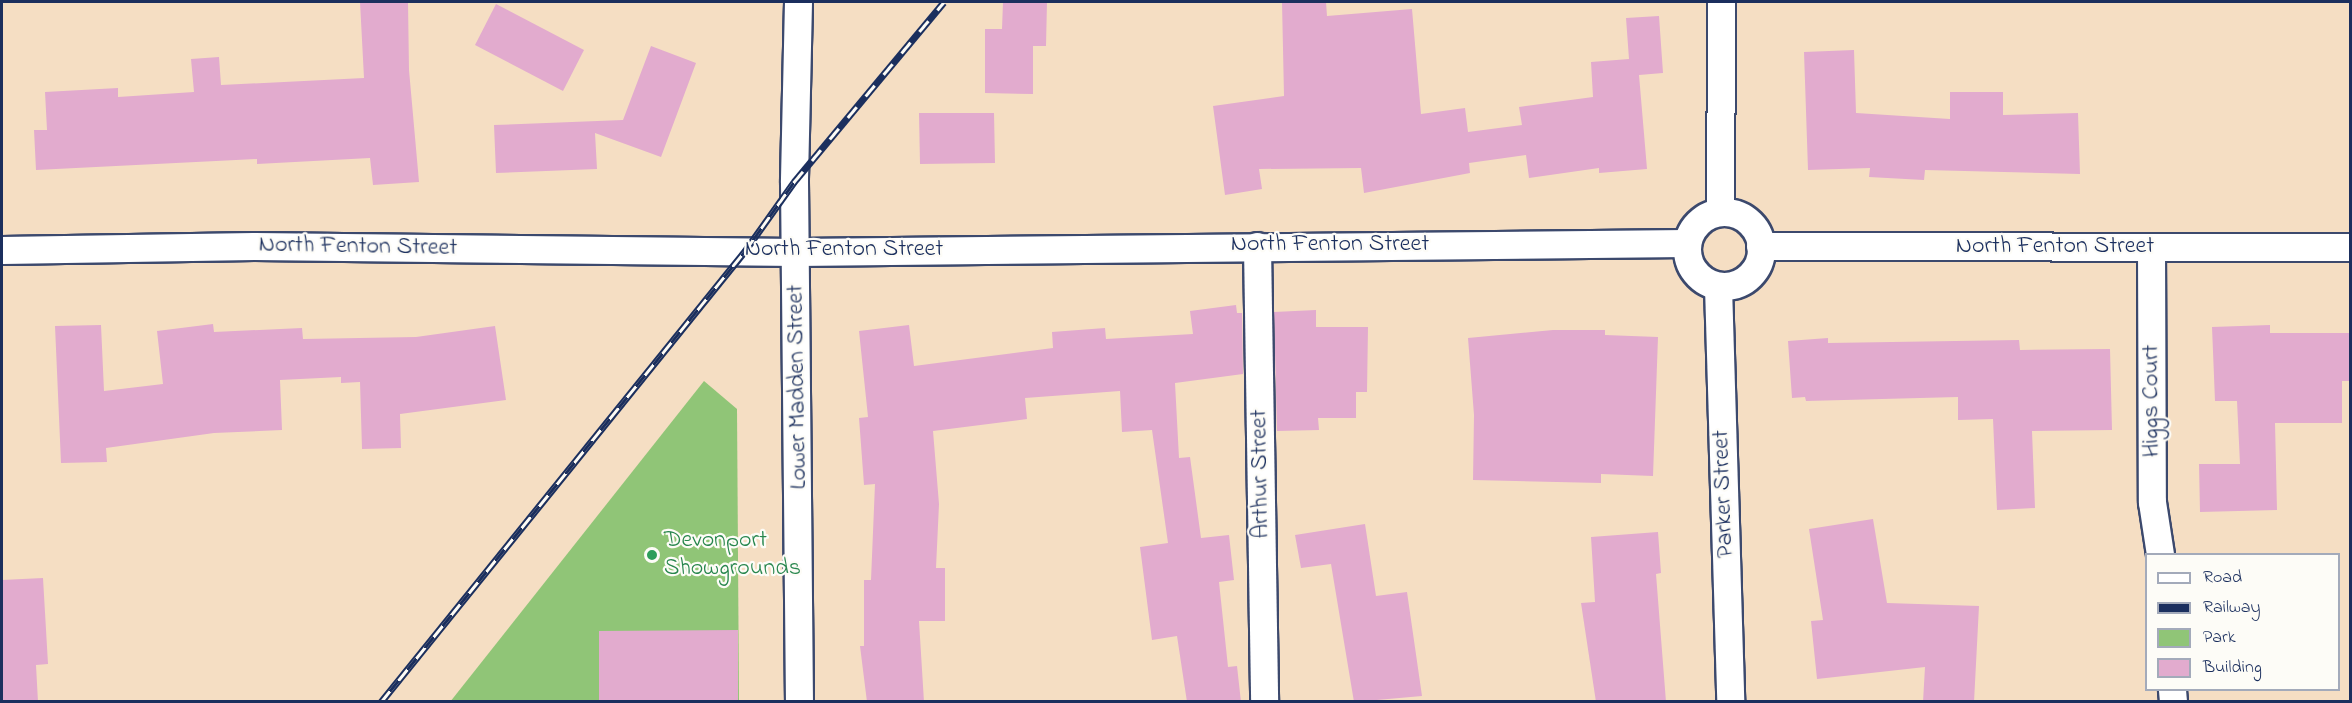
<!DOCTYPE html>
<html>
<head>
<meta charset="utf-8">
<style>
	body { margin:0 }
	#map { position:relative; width:2352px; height:703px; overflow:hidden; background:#f5dec3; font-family:"Indie Flower",sans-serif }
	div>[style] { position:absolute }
	.green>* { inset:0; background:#90c577 }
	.building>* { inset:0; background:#e2abce }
	.roads { filter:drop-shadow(2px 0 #3c496d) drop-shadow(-2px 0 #3c496d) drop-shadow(0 2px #3c496d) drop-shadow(0 -2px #3c496d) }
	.minor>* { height:27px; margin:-13.5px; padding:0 13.5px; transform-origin:13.5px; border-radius:13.5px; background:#fff }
	.minor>.ring { margin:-13.5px; padding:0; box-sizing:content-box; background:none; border:27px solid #fff; border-radius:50% }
	.rail>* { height:7px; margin-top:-3.5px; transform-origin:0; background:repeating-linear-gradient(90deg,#fdfcf7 0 14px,#1b2f5e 0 28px); box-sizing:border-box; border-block:2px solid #1b2f5e }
	.dots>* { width:16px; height:16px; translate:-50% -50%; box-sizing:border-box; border:3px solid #fdfcf7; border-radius:50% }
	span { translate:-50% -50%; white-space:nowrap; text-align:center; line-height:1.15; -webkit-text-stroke:4.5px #fdfcf7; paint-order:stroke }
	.street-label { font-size:24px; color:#1b2f5e }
	.leisure-label { font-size:24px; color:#27864d }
	.left { translate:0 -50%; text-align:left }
	.frame { position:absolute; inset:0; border:3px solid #1b2f5e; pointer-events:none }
	.legend { position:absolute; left:2145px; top:553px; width:195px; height:138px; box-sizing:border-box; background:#fdfcf7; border:2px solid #a3aaba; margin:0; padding:8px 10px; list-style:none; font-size:18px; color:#1b2f5e }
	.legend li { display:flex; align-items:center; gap:12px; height:30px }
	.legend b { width:30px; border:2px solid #a3aaba }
</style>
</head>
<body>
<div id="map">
	<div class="green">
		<div style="clip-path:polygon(704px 381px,737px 409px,739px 701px,450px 702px)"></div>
	</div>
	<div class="building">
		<div style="clip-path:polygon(360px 2px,408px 2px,409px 70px,419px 182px,373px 185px,370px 158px,257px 164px,257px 159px,36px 170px,34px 130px,47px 130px,45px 92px,118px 88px,118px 97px,194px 92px,191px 59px,219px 57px,221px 85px,364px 78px)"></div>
		<div style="clip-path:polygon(1003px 2px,1047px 2px,1046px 46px,1033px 46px,1033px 94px,985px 93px,985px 29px,1002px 29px)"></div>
		<div style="clip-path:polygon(1282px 2px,1326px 2px,1327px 16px,1412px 9px,1421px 114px,1465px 108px,1468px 132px,1522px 125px,1519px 107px,1593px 97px,1591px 62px,1629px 59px,1626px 18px,1659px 16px,1663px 73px,1639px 75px,1647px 169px,1599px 173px,1599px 168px,1529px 178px,1526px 155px,1469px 163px,1470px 173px,1364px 193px,1361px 168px,1259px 169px,1262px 189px,1225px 195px,1213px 106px,1284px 96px)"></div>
		<div style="clip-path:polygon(496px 4px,584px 50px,563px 91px,475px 45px)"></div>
		<div style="clip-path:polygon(651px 46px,696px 63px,661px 157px,595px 133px,597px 169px,496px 173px,494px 125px,623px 120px)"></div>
		<div style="clip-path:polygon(1854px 50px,1856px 113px,1950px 119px,1950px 92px,2003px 92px,2003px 115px,2078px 113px,2080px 174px,1925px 170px,1924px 180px,1869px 177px,1870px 168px,1808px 170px,1804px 52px)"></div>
		<div style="clip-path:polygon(919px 113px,994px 113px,995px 163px,920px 164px)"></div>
		<div style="clip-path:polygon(1236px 305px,1237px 313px,1242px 313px,1243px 374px,1175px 383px,1179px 458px,1190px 457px,1201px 538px,1229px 535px,1234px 580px,1219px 582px,1228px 667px,1237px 666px,1241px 702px,1187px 702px,1177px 636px,1152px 640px,1140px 547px,1168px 543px,1152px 430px,1122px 432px,1120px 391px,1025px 398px,1027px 419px,933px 431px,939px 504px,936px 568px,945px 568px,945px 621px,919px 621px,924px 702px,867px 702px,860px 646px,864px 646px,864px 580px,871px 580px,875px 484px,864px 485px,859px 418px,868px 417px,859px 331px,909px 325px,914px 366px,1053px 348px,1052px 332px,1105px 328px,1106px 339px,1193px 334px,1190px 311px)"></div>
		<div style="clip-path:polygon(1316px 310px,1316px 327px,1368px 327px,1367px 392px,1356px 392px,1356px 418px,1318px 418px,1319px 430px,1277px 431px,1274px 312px)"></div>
		<div style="clip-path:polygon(213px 324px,214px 332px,302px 328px,303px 339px,416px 337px,495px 326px,506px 400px,400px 414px,401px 448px,362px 449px,360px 382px,341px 383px,341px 377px,280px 380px,282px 430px,214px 433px,106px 448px,107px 462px,61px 463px,55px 326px,101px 325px,104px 391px,163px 384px,157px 331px)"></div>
		<div style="clip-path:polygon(2270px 325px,2270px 333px,2350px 333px,2350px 381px,2342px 381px,2342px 423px,2275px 423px,2277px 510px,2200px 512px,2199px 464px,2240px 464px,2237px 401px,2215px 401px,2212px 327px)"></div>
		<div style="clip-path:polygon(1553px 330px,1605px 330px,1605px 335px,1658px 337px,1653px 476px,1601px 474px,1601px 483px,1473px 480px,1474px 415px,1468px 338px)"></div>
		<div style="clip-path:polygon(1828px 338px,1828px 343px,2019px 340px,2020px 350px,2110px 349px,2112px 430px,2032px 431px,2035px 508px,1997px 510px,1993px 419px,1958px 420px,1958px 397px,1806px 401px,1805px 397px,1792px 398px,1788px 341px)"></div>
		<div style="clip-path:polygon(1873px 519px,1887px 603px,1979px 606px,1974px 702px,1923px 702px,1925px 667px,1817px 679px,1811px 621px,1823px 620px,1809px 529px)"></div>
		<div style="clip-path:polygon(1365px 524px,1376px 596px,1407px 592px,1422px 696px,1354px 702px,1331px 564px,1301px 568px,1295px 535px)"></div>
		<div style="clip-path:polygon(1658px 532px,1661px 573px,1656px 574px,1666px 702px,1596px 702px,1581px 603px,1595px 602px,1591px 537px)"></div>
		<div style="clip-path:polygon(43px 578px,48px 664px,36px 665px,38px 702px,2px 702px,2px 580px)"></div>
		<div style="clip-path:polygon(738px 630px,738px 702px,599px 702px,599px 631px)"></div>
	</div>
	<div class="roads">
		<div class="minor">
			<div style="left:798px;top:2px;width:180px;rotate:91.3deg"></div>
			<div style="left:794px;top:182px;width:520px;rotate:89.45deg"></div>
			<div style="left:1720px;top:212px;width:210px;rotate:-89.7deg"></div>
			<div class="ring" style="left:1687px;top:212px;width:47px;height:47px"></div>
			<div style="left:1257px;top:246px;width:456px;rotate:89.1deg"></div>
			<div style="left:1760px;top:246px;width:590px;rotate:0.1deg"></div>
			<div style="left:2151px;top:247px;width:255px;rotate:89.8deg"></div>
			<div style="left:2152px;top:502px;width:53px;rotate:81.3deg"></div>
			<div style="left:2px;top:250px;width:252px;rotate:-0.9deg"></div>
			<div style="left:254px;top:246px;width:542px;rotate:0.63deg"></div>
			<div style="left:796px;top:252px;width:891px;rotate:-0.58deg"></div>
			<div style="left:1718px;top:286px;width:416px;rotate:88.3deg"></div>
			<div style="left:2172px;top:690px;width:12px;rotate:85deg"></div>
		</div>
	</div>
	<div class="rail">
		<div style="left:381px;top:702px;width:580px;rotate:-51.09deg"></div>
		<div style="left:745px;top:251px;width:85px;rotate:-54.6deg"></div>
		<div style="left:794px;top:182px;width:234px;rotate:-50.2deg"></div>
	</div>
	<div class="dots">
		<div style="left:652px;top:555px;background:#2e9e5b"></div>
	</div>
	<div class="street-label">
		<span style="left:1330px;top:245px">North Fenton Street</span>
		<span style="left:358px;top:247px;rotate:1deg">North Fenton Street</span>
		<span style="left:2055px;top:247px">North Fenton Street</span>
		<span style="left:844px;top:250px">North Fenton Street</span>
		<span style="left:798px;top:387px;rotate:-91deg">Lower Madden Street</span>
		<span style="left:2152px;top:401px;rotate:-90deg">Higgs Court</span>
		<span style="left:1261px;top:474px;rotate:-91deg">Arthur Street</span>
		<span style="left:1724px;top:494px;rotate:-92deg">Parker Street</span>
	</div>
	<div class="leisure-label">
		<span class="left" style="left:664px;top:555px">Devonport<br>Showgrounds</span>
	</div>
	<div class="frame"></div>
	<ul class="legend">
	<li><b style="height:8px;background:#fff"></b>Road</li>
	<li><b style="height:8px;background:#1b2f5e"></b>Railway</li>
	<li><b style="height:16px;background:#90c577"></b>Park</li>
	<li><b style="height:16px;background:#e2abce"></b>Building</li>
	</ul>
</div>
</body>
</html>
